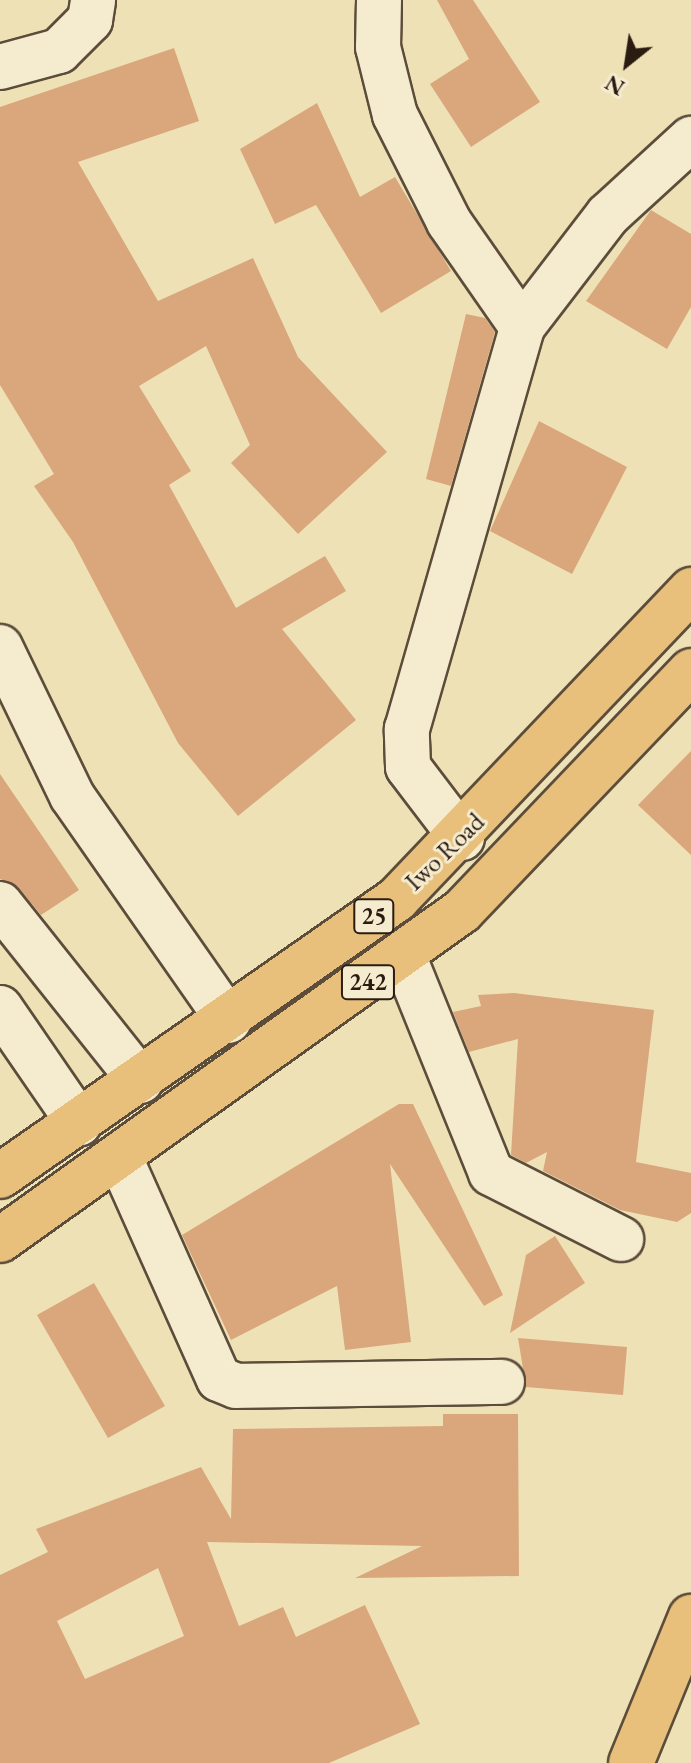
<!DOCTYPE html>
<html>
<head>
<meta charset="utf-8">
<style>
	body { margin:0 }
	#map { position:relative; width:691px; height:1763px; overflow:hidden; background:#efe1b6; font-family:"EB Garamond",serif }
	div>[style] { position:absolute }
	.building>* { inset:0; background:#d9a77b }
	.roads { filter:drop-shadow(2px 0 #5c4d3b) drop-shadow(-2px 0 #5c4d3b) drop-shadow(0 2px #5c4d3b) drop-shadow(0 -2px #5c4d3b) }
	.minor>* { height:44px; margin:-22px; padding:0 22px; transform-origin:22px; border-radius:22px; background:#f5ecd0 }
	.major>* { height:44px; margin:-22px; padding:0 22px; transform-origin:22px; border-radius:22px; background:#e8c07b }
	.highway>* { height:44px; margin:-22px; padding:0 22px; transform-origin:22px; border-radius:22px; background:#e8c07b }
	span { translate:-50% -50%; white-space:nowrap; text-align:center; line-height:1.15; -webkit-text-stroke:6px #f5ecd0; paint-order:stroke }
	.shield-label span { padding:2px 6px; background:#f5ecd0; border:2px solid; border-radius:6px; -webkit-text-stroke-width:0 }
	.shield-label { font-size:24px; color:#2b1c12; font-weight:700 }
	.street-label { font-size:26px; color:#2b1c12 }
	.north { position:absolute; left:587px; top:24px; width:80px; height:80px; -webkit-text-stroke:6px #f5ecd0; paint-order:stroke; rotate:210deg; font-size:22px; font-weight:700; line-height:32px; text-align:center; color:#2b1c12 }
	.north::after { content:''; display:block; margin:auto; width:28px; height:36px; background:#2b1c12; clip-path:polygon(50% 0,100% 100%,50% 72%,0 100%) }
</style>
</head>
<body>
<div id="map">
	<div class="building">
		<div style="clip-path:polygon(437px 0,473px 0,540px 102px,471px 147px,430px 84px,469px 59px)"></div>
		<div style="clip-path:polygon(174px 48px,199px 121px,78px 162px,158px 301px,253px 258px,298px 357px,387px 452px,298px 534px,231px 463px,250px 445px,206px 346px,139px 386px,191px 471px,169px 485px,236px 608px,325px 556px,346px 591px,282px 629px,356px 720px,238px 816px,178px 743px,73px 542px,34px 486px,54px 474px,0 385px,0 107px)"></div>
		<div style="clip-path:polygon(317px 103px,360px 197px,395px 177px,451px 271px,381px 313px,316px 205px,275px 224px,240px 149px)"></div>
		<div style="clip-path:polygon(651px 210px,691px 234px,691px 307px,667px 349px,586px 301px)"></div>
		<div style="clip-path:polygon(466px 314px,485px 318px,495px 332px,451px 486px,426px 479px)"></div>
		<div style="clip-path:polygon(539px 421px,627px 467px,572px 574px,490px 531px)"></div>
		<div style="clip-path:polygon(691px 751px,691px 855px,638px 805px)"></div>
		<div style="clip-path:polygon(0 774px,79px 890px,41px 915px,19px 888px,0 879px)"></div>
		<div style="clip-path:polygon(514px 993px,654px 1010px,636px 1162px,691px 1173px,691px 1213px,677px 1222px,620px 1210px,543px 1171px,547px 1152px,526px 1163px,511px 1155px,518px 1039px,469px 1052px,453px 1012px,481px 1006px,478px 995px)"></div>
		<div style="clip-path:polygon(399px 1104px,413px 1104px,503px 1295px,484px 1306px,390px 1164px,411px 1342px,345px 1350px,337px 1286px,231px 1340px,182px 1235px)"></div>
		<div style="clip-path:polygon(555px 1236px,585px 1283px,510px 1333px,526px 1255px)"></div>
		<div style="clip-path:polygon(94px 1283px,165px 1406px,108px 1438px,37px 1315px)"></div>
		<div style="clip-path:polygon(518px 1338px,627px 1347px,623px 1395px,526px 1387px)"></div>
		<div style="clip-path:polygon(evenodd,443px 1414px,518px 1414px,519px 1576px,355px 1578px,422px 1546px,207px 1542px,239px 1626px,283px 1607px,296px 1637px,365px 1605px,420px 1724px,329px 1763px,0 1763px,0 1575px,48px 1552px,36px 1529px,201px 1467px,231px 1519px,233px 1429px,443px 1426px,443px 1414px,158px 1568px,184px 1636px,85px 1679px,57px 1621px,158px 1568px)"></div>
	</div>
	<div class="roads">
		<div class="minor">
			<div style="left:379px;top:0;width:47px;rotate:91.2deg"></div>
			<div style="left:378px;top:47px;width:70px;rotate:76deg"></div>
			<div style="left:395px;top:115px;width:120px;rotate:63.2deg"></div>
			<div style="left:449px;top:222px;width:128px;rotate:55.2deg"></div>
			<div style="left:0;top:67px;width:61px;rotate:-15.2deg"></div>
			<div style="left:59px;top:51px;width:44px;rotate:-45deg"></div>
			<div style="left:90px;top:20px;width:20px;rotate:-81deg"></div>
			<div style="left:0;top:647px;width:165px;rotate:64.2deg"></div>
			<div style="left:72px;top:796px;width:274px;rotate:55.1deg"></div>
			<div style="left:462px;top:838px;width:89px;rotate:-127.3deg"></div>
			<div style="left:408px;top:767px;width:38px;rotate:-92deg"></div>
			<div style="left:407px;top:729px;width:418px;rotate:-74deg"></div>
			<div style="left:522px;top:327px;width:141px;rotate:-52.5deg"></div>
			<div style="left:608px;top:215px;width:113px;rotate:-42.5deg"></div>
			<div style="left:0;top:904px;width:226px;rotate:51.5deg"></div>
			<div style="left:403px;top:955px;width:235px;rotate:68deg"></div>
			<div style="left:491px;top:1173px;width:146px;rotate:26.9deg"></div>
			<div style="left:0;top:1008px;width:140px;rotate:55.5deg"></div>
			<div style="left:120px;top:1158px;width:242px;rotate:65.9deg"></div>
			<div style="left:219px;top:1379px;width:18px;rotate:22deg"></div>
			<div style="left:236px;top:1386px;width:266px;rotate:-0.9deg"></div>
		</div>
		<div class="major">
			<div style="left:0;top:1176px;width:484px;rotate:-34.9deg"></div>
			<div style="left:397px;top:899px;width:427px;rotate:-46.4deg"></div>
			<div style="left:0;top:1240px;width:567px;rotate:-35.46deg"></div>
			<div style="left:462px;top:911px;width:332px;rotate:-46.3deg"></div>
		</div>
		<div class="highway">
			<div style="left:631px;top:1763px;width:158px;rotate:-67.7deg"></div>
		</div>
	</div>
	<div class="shield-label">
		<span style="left:374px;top:916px">25</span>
		<span style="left:368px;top:982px">242</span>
	</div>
	<div class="street-label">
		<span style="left:445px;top:852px;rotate:-44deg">Iwo Road</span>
	</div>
	<div class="north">N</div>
</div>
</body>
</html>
